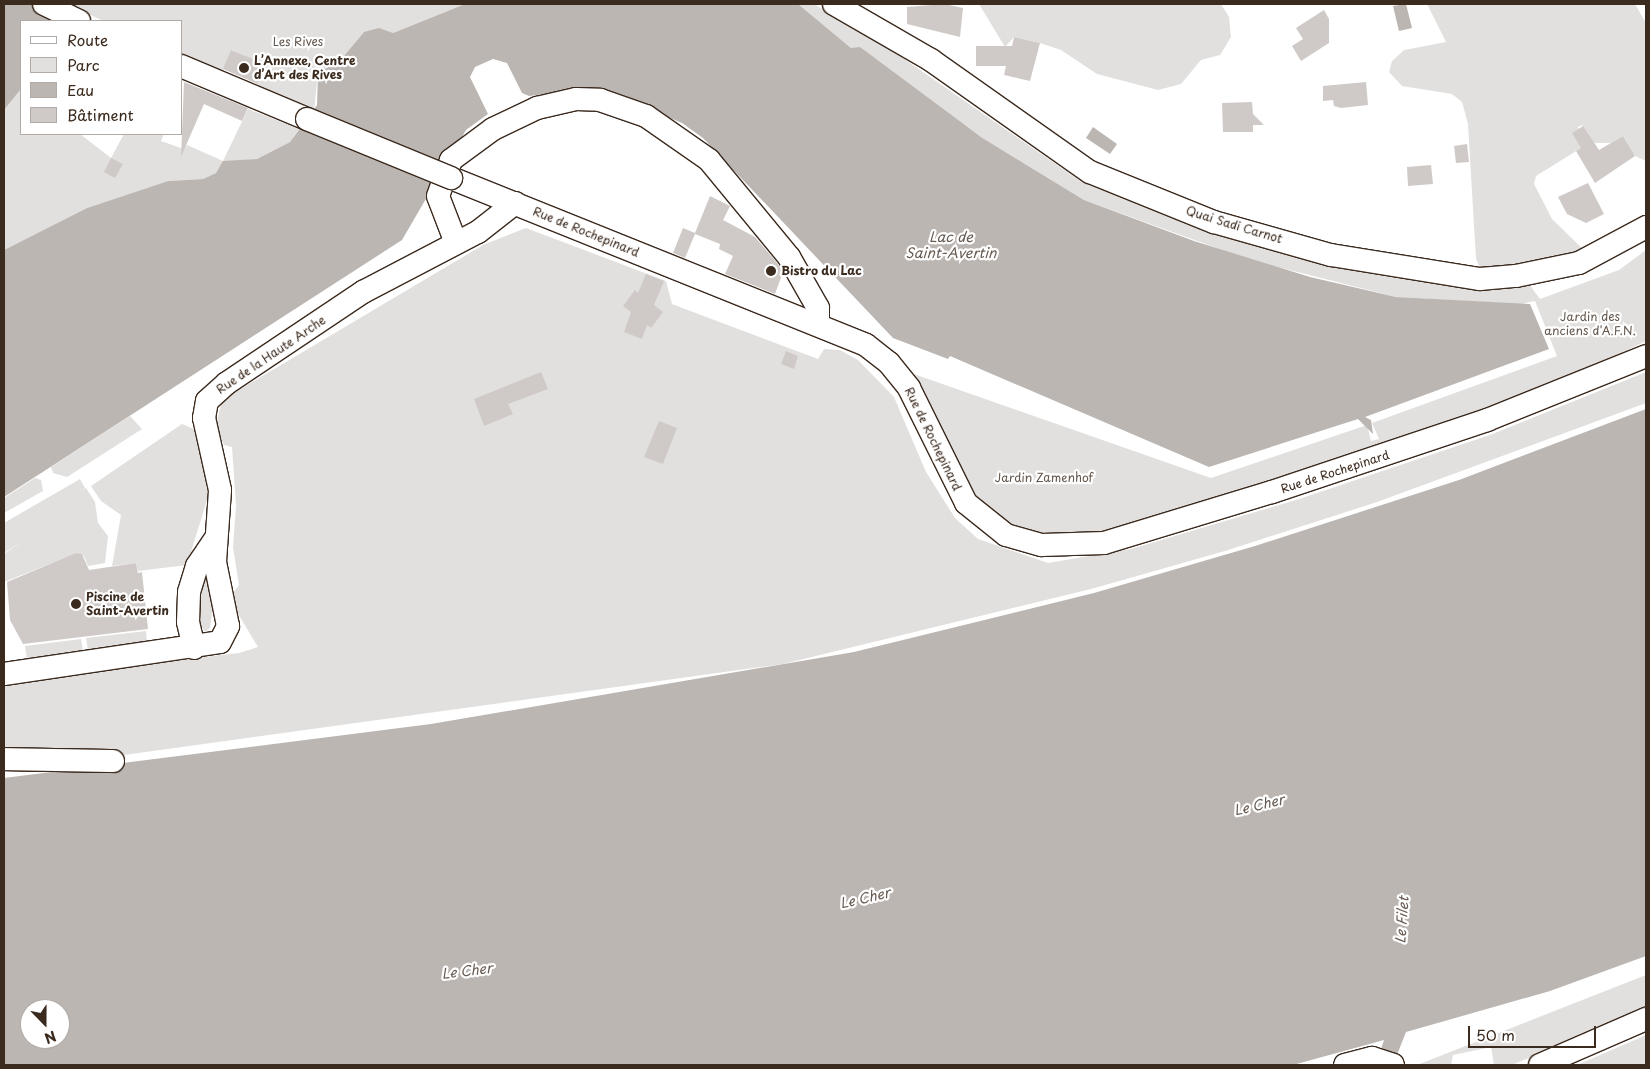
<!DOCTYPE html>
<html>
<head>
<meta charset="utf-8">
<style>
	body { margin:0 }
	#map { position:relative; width:1650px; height:1069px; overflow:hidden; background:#fff; font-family:"Playpen Sans",sans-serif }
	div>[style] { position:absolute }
	.green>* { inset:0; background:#e2e0de }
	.water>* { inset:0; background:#bcb6b3 }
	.building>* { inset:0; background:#cfcac7 }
	.roads { filter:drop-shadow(1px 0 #3b2a1e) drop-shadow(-1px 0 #3b2a1e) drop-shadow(0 1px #3b2a1e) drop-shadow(0 -1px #3b2a1e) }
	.minor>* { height:22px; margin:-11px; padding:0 11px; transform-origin:11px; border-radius:11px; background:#fff }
	.bridges { filter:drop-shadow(1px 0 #3b2a1e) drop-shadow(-1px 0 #3b2a1e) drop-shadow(0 1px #3b2a1e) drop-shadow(0 -1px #3b2a1e) }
	.minor-bridge>* { height:22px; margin:-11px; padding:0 11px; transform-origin:11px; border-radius:11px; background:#fff }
	.dots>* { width:14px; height:14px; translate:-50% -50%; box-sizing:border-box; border:2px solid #fff; border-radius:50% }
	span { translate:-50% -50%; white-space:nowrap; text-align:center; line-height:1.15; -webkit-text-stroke:4.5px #fff; paint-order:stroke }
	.park-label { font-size:12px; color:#65584e }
	.poi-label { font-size:12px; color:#3b2a1e; font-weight:700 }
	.left { translate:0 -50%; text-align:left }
	.street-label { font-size:12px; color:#3b2a1e }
	.water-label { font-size:14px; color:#685b52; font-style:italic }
	.frame { position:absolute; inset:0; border:5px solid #3b2a1e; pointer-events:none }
	.legend { position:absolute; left:20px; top:20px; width:162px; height:115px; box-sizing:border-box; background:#fff; border:1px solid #b1aaa5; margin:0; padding:6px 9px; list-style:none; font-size:15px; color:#3b2a1e }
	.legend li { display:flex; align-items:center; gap:10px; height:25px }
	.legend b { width:25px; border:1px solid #b1aaa5 }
	.north { position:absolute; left:20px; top:999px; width:50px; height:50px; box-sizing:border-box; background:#fff; border:1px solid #b1aaa5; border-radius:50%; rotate:158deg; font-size:14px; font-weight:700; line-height:20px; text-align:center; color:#3b2a1e }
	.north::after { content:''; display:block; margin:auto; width:18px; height:22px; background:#3b2a1e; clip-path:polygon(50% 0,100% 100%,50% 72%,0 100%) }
	.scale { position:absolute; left:1468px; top:1026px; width:128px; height:22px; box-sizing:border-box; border:2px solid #3b2a1e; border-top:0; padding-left:6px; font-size:15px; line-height:18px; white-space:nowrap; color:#3b2a1e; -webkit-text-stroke:4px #fff; paint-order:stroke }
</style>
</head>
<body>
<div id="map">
	<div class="green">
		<div style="clip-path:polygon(77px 4px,465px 4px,393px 33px,364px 32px,343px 57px,318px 74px,314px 110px,257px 87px,259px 82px,252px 72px,262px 76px,266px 65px,232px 50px,222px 73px,181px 56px,181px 21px,103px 21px,76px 8px)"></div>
		<div style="clip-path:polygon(798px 4px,814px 4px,897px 54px,1080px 181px,1224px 237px,1381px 275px,1439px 283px,1529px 284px,1540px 299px,1619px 270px,1646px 250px,1646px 341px,1551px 387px,1193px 507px,1092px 535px,1027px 534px,975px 499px,911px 373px,1211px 478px,1367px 425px,1371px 441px,1379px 439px,1372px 423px,1557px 356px,1535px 301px,1521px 304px,1396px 297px,1250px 260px,1084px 200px,981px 137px,851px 48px)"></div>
		<div style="clip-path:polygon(979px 4px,1221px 4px,1229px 17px,1231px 37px,1220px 55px,1201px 60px,1181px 84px,1158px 90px,1097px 74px,1061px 50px,1040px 43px,1014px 37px,1005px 47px)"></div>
		<div style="clip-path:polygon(1427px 4px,1635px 4px,1646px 23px,1646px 161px,1635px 156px,1623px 136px,1611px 143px,1593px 143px,1582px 125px,1578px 127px,1581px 148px,1536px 176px,1534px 184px,1552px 219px,1586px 252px,1481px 269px,1476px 259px,1468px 124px,1462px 102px,1452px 94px,1402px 86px,1389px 72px,1392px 61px,1404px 50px,1446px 42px)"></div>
		<div style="clip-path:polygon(21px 89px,21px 134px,80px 134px,111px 158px,124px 134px,164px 134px,161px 141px,184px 149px,187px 145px,223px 161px,248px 109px,299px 129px,290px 142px,257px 159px,223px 162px,216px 173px,203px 179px,168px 181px,87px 208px,4px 250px,4px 110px)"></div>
		<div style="clip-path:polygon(526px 228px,666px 281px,672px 304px,818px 359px,824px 349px,840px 350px,858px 360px,894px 397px,926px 472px,955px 518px,978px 539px,1048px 563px,1131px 549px,1299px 499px,1490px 435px,1646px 372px,1646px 403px,1377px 502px,1225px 551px,1091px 589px,783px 664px,124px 755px,4px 755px,4px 680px,239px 653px,258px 647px,237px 612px,233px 593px,239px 585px,233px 547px,236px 506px,232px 447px,224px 445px,216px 426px,222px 400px,483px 245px)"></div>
		<div style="clip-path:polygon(130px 416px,142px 429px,67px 477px,53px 473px,51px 467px)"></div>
		<div style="clip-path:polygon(182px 424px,194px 429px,200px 445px,208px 497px,187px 565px,138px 571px,136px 563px,112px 566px,121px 515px,101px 501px,91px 486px)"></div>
		<div style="clip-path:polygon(35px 478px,41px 480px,43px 491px,4px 513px,4px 498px)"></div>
		<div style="clip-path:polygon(80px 479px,85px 488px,79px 491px,86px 488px,95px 502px,98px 523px,108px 536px,105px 563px,88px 566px,84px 556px,77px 553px,4px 582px,4px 554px,23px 541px,4px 553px,4px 523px)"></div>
		<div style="clip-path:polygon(205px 563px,213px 606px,210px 628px,205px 632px,194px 615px)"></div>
		<div style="clip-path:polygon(146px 631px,147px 643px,88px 650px,86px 638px)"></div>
		<div style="clip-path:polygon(81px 639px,83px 652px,27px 659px,25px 646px)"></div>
		<div style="clip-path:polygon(1646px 975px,1646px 1008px,1512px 1065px,1494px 1065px,1491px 1047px,1453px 1055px,1451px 1065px,1417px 1065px)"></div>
		<div style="clip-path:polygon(1646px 1035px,1646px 1065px,1577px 1065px,1621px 1046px)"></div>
	</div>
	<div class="water">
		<div style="clip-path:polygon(4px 4px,77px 4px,70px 21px,21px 21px,21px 89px,4px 110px)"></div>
		<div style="clip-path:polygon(465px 4px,798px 4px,851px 48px,860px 47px,981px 137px,1084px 200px,1194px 241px,1310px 277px,1396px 297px,1530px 304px,1549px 349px,1365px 417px,1371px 420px,1373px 434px,1358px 419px,1209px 467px,950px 356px,948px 359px,893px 338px,703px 138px,682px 123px,597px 87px,529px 96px,522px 93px,507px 63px,493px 59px,475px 67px,470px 77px,488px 114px,466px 130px,402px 240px,4px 497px,4px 250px,87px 208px,168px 181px,203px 179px,216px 173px,223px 161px,257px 159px,290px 142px,317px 105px,318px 74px,343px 57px,364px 32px,379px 28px,393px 33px)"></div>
		<div style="clip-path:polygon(1406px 4px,1412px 28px,1399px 31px,1393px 6px)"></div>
		<div style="clip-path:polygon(1093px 127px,1117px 144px,1110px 154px,1086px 138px)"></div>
		<div style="clip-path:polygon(evenodd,1646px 409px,1646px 956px,1550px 991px,1406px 1032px,1393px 1065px,1380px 1052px,1384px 1040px,1293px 1065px,4px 1065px,4px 778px,431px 724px,854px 652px,1094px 593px,1255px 546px,1459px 480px,1646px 409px,30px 1009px,60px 1009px,60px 1039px,30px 1039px,30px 1009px)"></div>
	</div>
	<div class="building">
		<div style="clip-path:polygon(944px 4px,963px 8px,960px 37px,907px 24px,907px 7px)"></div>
		<div style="clip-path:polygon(1324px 10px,1329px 19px,1329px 43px,1301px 61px,1292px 46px,1303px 39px,1296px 28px)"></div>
		<div style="clip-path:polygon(1014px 37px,1040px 43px,1030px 81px,1004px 75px,1006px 66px,976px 66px,976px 46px,1012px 46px)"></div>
		<div style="clip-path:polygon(231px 50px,266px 64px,258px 84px,223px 69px)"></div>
		<div style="clip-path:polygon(184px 82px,248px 108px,242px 121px,204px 104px,181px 157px)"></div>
		<div style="clip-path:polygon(1366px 82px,1368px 105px,1341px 108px,1334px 106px,1333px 100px,1323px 101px,1323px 86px)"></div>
		<div style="clip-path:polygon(1252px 102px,1253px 114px,1264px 125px,1253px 125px,1253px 132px,1223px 132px,1222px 103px)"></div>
		<div style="clip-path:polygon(1583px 126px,1599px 150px,1623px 136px,1635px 156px,1595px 183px,1576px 151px,1581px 148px,1572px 133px)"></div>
		<div style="clip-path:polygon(1467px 144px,1469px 162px,1456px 163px,1454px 146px)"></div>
		<div style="clip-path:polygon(111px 158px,123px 164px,115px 178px,104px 172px)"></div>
		<div style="clip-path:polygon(1431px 165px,1433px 184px,1408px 186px,1407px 167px)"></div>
		<div style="clip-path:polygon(1588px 183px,1604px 214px,1586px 223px,1567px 214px,1558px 197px)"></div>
		<div style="clip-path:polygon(710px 196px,730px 206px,723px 220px,755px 237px,778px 264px,783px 272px,775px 294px,725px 274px,733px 256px,719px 249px,720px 244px,695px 234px,685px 258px,673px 253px,683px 228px,695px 233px)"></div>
		<div style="clip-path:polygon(646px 274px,664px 281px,654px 305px,663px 312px,651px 328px,647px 325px,642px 339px,624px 332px,631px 312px,623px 306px,635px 290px,638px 293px)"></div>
		<div style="clip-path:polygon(786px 351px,798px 356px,794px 369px,781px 364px)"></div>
		<div style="clip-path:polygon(541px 372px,548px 389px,508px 404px,513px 414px,484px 426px,474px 399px)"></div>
		<div style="clip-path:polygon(659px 421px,677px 428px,663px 464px,644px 457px)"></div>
		<div style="clip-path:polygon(76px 553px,82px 554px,89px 570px,136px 563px,138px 573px,142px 572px,148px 629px,23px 644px,10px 620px,7px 582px)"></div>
	</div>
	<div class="roads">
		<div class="minor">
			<div style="left:44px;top:4px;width:39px;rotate:26deg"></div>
			<div style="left:834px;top:4px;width:112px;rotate:30deg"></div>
			<div style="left:931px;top:60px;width:194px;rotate:35.2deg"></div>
			<div style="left:1090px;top:172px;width:134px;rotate:22deg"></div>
			<div style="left:1214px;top:222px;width:122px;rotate:15.8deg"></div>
			<div style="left:1331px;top:255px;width:151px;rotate:9.2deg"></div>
			<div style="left:1480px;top:279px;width:36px;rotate:-5deg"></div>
			<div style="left:1516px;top:276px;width:64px;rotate:-11.7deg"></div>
			<div style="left:1579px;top:263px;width:76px;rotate:-28.2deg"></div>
			<div style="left:181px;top:66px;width:137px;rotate:22.8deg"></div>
			<div style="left:451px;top:178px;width:447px;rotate:21.9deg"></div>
			<div style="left:866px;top:345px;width:29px;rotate:38deg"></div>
			<div style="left:889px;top:363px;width:32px;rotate:51deg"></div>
			<div style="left:909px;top:388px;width:128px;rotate:63.6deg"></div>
			<div style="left:966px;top:503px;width:51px;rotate:38.7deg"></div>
			<div style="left:1006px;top:535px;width:37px;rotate:16deg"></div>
			<div style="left:1042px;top:545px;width:62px;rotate:-1.8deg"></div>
			<div style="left:1104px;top:543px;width:176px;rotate:-16.9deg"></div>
			<div style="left:1272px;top:492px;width:227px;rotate:-18.5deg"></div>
			<div style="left:1487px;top:420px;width:171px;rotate:-21.9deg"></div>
			<div style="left:456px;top:243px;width:50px;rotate:-111deg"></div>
			<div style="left:438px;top:196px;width:38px;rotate:-70deg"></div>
			<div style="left:451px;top:160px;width:52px;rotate:-36.4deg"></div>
			<div style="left:493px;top:129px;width:49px;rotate:-25.5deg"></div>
			<div style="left:537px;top:108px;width:40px;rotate:-13deg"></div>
			<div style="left:576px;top:99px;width:24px;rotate:2deg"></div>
			<div style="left:600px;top:100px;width:49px;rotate:19.2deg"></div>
			<div style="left:646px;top:116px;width:77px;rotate:34.9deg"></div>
			<div style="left:709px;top:160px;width:126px;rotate:50.5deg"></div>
			<div style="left:789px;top:257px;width:59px;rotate:60.4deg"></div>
			<div style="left:818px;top:308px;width:15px;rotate:90deg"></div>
			<div style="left:194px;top:648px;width:27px;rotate:-103deg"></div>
			<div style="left:188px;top:622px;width:30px;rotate:-88deg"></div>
			<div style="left:189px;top:592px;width:27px;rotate:-73deg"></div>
			<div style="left:197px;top:566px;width:34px;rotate:-56deg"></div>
			<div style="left:4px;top:674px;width:218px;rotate:-8.4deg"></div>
			<div style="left:220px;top:642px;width:18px;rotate:-63deg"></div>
			<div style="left:228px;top:626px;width:65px;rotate:-101.5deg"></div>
			<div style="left:215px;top:562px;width:72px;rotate:-86deg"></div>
			<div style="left:220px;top:490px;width:74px;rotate:-102.5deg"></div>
			<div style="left:204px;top:418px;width:17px;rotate:-80deg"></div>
			<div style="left:207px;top:401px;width:27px;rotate:-42deg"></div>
			<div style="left:227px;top:383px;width:164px;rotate:-33.8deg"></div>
			<div style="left:363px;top:292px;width:130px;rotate:-27.6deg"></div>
			<div style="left:478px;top:232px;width:47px;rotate:-38.1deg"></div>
			<div style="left:4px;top:759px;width:109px;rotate:1.1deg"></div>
			<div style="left:1345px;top:1065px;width:28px;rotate:-15deg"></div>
			<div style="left:1372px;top:1058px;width:22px;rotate:18deg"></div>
			<div style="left:1540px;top:1065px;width:116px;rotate:-23.5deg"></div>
		</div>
	</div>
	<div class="bridges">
		<div class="minor-bridge">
			<div style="left:307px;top:119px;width:156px;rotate:22.3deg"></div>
		</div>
	</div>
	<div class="dots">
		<div style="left:244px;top:68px;background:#3b2a1e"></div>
		<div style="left:771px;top:271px;background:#3b2a1e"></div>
		<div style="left:76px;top:604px;background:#3b2a1e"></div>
	</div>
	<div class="park-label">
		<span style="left:298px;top:42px">Les Rives</span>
		<span style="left:1590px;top:324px">Jardin des<br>anciens d'A.F.N.</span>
		<span style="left:1044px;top:478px">Jardin Zamenhof</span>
	</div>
	<div class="poi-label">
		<span class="left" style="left:254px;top:68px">LʼAnnexe, Centre<br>dʼArt des Rives</span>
		<span class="left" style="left:781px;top:271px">Bistro du Lac</span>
		<span class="left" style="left:86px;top:604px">Piscine de<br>Saint-Avertin</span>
	</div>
	<div class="street-label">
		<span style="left:1234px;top:225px;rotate:17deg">Quai Sadi Carnot</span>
		<span style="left:586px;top:232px;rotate:22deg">Rue de Rochepinard</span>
		<span style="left:271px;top:355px;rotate:-34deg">Rue de la Haute Arche</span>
		<span style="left:933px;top:439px;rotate:64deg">Rue de Rochepinard</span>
		<span style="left:1335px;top:472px;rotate:-18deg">Rue de Rochepinard</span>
	</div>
	<div class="water-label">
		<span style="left:951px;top:245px">Lac de<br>Saint-Avertin</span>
		<span style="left:1259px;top:805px;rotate:-13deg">Le Cher</span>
		<span style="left:865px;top:898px;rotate:-13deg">Le Cher</span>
		<span style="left:1402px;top:920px;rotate:-86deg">Le Filet</span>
		<span style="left:467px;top:971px;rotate:-7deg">Le Cher</span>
	</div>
	<div class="frame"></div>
	<ul class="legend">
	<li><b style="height:6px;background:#fff"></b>Route</li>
	<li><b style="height:14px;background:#e2e0de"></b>Parc</li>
	<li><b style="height:14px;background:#bcb6b3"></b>Eau</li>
	<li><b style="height:14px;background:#cfcac7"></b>Bâtiment</li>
	</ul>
	<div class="north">N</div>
	<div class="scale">50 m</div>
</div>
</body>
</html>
